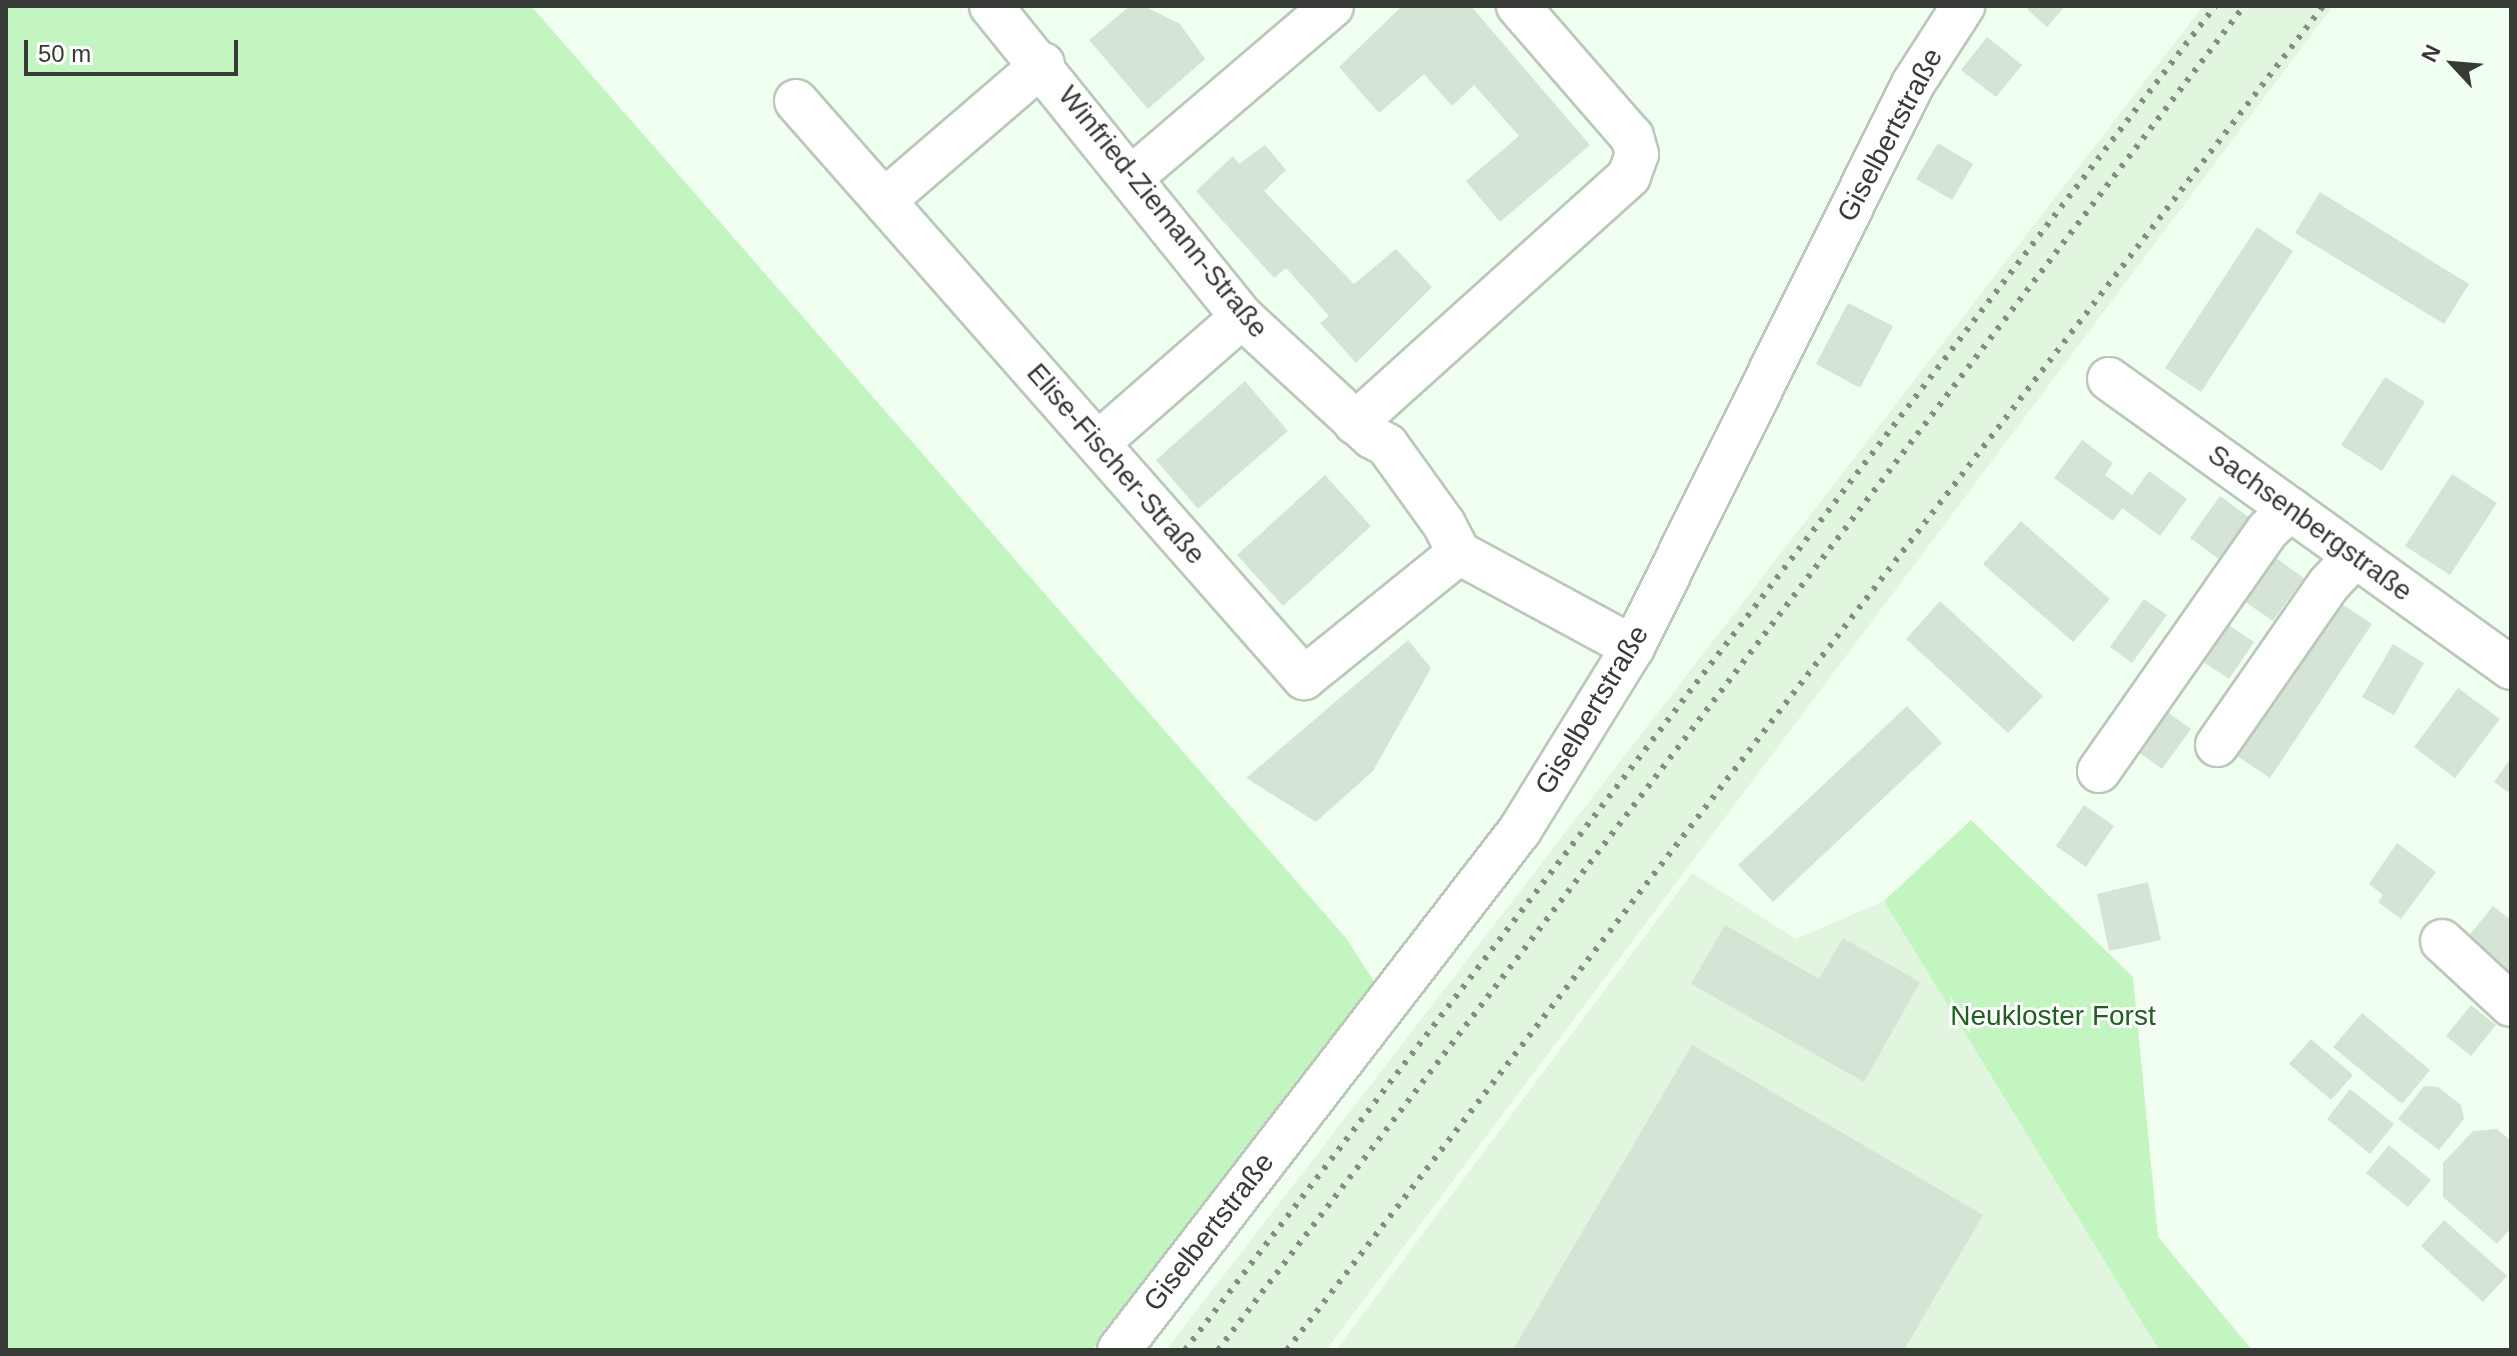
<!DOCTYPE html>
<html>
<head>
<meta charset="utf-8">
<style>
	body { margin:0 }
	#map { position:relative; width:2517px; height:1356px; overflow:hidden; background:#f0ffef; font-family:Arial,sans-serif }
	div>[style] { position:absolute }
	.built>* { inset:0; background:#e1f5df }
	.green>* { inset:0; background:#c2f5c0 }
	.building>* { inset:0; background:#d6e4d5 }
	.roads { filter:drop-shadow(2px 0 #bac8b9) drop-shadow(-2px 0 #bac8b9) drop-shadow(0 2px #bac8b9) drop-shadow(0 -2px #bac8b9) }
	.minor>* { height:42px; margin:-21px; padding:0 21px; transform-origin:21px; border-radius:21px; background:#fff }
	.rail>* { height:6px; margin-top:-3px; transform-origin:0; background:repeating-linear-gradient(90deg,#848d83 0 4px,transparent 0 12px) }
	span { translate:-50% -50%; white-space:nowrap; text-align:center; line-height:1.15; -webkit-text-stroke:6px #fff; paint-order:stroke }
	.street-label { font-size:28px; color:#363b35 }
	.park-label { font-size:28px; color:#1d611f }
	.frame { position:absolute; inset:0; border:8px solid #363b35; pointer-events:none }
	.north { position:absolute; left:2413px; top:24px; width:80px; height:80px; -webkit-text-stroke:6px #fff; paint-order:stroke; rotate:296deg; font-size:22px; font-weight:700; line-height:32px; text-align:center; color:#363b35 }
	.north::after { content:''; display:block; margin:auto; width:28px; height:36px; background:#363b35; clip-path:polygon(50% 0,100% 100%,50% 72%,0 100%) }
	.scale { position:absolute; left:24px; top:40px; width:214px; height:36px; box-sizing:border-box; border:4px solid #363b35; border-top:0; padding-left:10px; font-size:24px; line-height:28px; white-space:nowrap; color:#363b35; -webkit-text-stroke:6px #fff; paint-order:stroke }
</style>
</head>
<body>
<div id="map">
	<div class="built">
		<div style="clip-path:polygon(2203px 6px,2333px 6px,1326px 1350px,1166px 1350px)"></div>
		<div style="clip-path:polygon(1692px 873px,1796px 939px,1884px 901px,2159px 1350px,1336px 1350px)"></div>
	</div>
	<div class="green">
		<div style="clip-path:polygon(6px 6px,531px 6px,1346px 938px,1375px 983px,1092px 1350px,6px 1350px)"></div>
		<div style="clip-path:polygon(1971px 820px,2133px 977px,2158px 1237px,2252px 1350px,2159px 1350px,1884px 901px)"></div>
	</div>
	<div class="building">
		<div style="clip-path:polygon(1130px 6px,1144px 6px,1180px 24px,1205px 59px,1148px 109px,1089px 40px)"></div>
		<div style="clip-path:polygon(1402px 6px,1471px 6px,1590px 145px,1500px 222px,1466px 181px,1519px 136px,1474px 85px,1452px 106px,1424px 74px,1379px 113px,1339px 67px)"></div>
		<div style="clip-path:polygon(2030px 6px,2065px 6px,2047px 27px,2027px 9px)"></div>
		<div style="clip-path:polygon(1987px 37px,2022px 65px,1996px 97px,1961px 70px)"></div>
		<div style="clip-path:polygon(1938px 143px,1973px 164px,1952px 200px,1916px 179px)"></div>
		<div style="clip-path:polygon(1265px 145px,1286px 170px,1264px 191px,1354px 284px,1396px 249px,1432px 287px,1356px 363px,1320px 323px,1329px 316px,1286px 268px,1274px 278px,1196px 191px,1233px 156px,1239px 164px)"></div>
		<div style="clip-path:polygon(2320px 192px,2469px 284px,2444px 324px,2295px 233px)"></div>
		<div style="clip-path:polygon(2257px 227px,2293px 251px,2201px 392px,2165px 368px)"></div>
		<div style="clip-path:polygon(1848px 303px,1893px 326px,1860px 388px,1816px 364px)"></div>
		<div style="clip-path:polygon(2385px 377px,2425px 402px,2382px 471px,2341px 445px)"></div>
		<div style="clip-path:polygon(1245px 381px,1288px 431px,1198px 509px,1156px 460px)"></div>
		<div style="clip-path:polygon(2082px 440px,2113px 463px,2105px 475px,2132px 495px,2149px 471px,2187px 499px,2160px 536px,2122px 508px,2113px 521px,2054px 478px)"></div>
		<div style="clip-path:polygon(2452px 474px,2497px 503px,2450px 575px,2405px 546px)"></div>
		<div style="clip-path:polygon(1325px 475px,1371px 526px,1283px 606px,1237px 555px)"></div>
		<div style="clip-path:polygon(2220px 496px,2250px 518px,2220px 560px,2190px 538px)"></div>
		<div style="clip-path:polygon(2021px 521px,2110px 599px,2073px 642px,1983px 564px)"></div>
		<div style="clip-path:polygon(2269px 553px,2304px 578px,2273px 621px,2238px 597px)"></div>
		<div style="clip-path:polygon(2327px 594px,2372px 624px,2270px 778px,2225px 748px)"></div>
		<div style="clip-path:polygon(2144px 599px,2167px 615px,2132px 663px,2110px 647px)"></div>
		<div style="clip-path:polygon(1940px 601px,2043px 696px,2008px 733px,1906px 639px)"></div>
		<div style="clip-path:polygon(2221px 620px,2254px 642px,2229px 679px,2196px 657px)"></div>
		<div style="clip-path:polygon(1408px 640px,1431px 668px,1373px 771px,1316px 822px,1246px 778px)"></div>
		<div style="clip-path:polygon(2393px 644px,2424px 663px,2394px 715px,2362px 697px)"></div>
		<div style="clip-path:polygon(2458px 688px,2500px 719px,2455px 778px,2414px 747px)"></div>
		<div style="clip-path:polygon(2155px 703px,2191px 729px,2162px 769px,2126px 743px)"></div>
		<div style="clip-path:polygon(1907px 706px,1942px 743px,1773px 902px,1738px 865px)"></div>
		<div style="clip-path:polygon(2511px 758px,2511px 794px,2494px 782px)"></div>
		<div style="clip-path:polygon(2084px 805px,2114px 826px,2086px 867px,2056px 846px)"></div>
		<div style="clip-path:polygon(2397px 843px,2436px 872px,2401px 919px,2378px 902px,2383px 895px,2369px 884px)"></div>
		<div style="clip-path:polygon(2148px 882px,2161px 940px,2109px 951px,2097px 894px)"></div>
		<div style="clip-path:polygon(2493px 906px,2511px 920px,2511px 981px,2463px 943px)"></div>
		<div style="clip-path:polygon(1725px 925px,1819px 979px,1843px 938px,1920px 982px,1864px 1082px,1691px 984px)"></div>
		<div style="clip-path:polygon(2471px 1005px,2496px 1025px,2471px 1056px,2446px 1036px)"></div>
		<div style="clip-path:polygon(2362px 1013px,2430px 1070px,2402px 1104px,2333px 1047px)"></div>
		<div style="clip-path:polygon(2311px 1039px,2353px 1075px,2331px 1100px,2289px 1064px)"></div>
		<div style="clip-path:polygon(1692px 1045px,1983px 1215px,1904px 1350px,1513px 1350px)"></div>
		<div style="clip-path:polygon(2424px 1086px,2438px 1087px,2461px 1105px,2464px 1119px,2439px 1150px,2398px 1119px)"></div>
		<div style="clip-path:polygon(2350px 1089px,2394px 1124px,2370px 1154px,2327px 1119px)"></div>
		<div style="clip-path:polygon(2497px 1129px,2511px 1141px,2511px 1228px,2497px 1244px,2443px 1197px,2443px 1163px,2473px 1131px)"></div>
		<div style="clip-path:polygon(2389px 1145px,2431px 1180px,2408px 1207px,2366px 1173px)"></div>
		<div style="clip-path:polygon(2444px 1220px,2507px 1276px,2483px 1302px,2421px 1246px)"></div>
	</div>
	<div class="roads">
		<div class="minor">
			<div style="left:991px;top:6px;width:400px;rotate:51.1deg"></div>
			<div style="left:1242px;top:317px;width:177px;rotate:42.7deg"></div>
			<div style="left:1372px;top:437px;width:17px;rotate:28deg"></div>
			<div style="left:1387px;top:445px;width:97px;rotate:54.2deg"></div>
			<div style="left:1444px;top:524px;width:33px;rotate:63deg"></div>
			<div style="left:1459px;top:553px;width:198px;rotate:28.4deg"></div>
			<div style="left:796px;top:101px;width:769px;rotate:48.64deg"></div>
			<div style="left:1304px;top:678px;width:199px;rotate:-38.9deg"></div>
			<div style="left:1132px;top:177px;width:263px;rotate:-40.5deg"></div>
			<div style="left:886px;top:199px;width:207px;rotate:-40.7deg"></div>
			<div style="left:2109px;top:379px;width:495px;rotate:35.7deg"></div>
			<div style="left:1355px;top:423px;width:369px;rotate:-42deg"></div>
			<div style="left:1629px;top:176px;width:23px;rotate:-70deg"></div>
			<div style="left:1637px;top:154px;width:18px;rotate:-106deg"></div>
			<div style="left:1632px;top:137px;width:174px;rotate:-131deg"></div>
			<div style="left:1098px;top:443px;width:191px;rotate:-41.2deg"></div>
			<div style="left:2217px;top:745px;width:196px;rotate:-55.2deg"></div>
			<div style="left:2329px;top:584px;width:38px;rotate:-47deg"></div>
			<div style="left:2099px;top:771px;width:293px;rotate:-55deg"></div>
			<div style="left:2267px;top:531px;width:32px;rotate:-44deg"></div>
			<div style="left:2442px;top:941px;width:94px;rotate:42.8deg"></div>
			<div style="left:1119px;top:1350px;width:657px;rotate:-52.36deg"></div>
			<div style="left:1520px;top:830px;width:215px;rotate:-58.3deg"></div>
			<div style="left:1633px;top:647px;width:629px;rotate:-63.56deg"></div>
			<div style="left:1913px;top:84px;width:93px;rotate:-57.3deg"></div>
		</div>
	</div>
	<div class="rail">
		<div style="left:1185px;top:1350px;width:1693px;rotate:-52.53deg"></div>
		<div style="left:1218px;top:1350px;width:1691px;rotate:-52.64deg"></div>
		<div style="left:1287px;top:1350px;width:1697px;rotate:-52.37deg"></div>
	</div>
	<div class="street-label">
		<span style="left:1890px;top:135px;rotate:-62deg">Giselbertstraße</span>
		<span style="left:1163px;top:212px;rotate:51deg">Winfried-Ziemann-Straße</span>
		<span style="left:1116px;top:464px;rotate:49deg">Elise-Fischer-Straße</span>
		<span style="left:2310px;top:523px;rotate:36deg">Sachsenbergstraße</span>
		<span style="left:1592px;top:710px;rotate:-59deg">Giselbertstraße</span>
		<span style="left:1209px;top:1232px;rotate:-52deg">Giselbertstraße</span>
	</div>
	<div class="park-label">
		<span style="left:2053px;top:1016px">Neukloster Forst</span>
	</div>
	<div class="frame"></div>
	<div class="north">N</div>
	<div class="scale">50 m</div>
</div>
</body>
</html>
